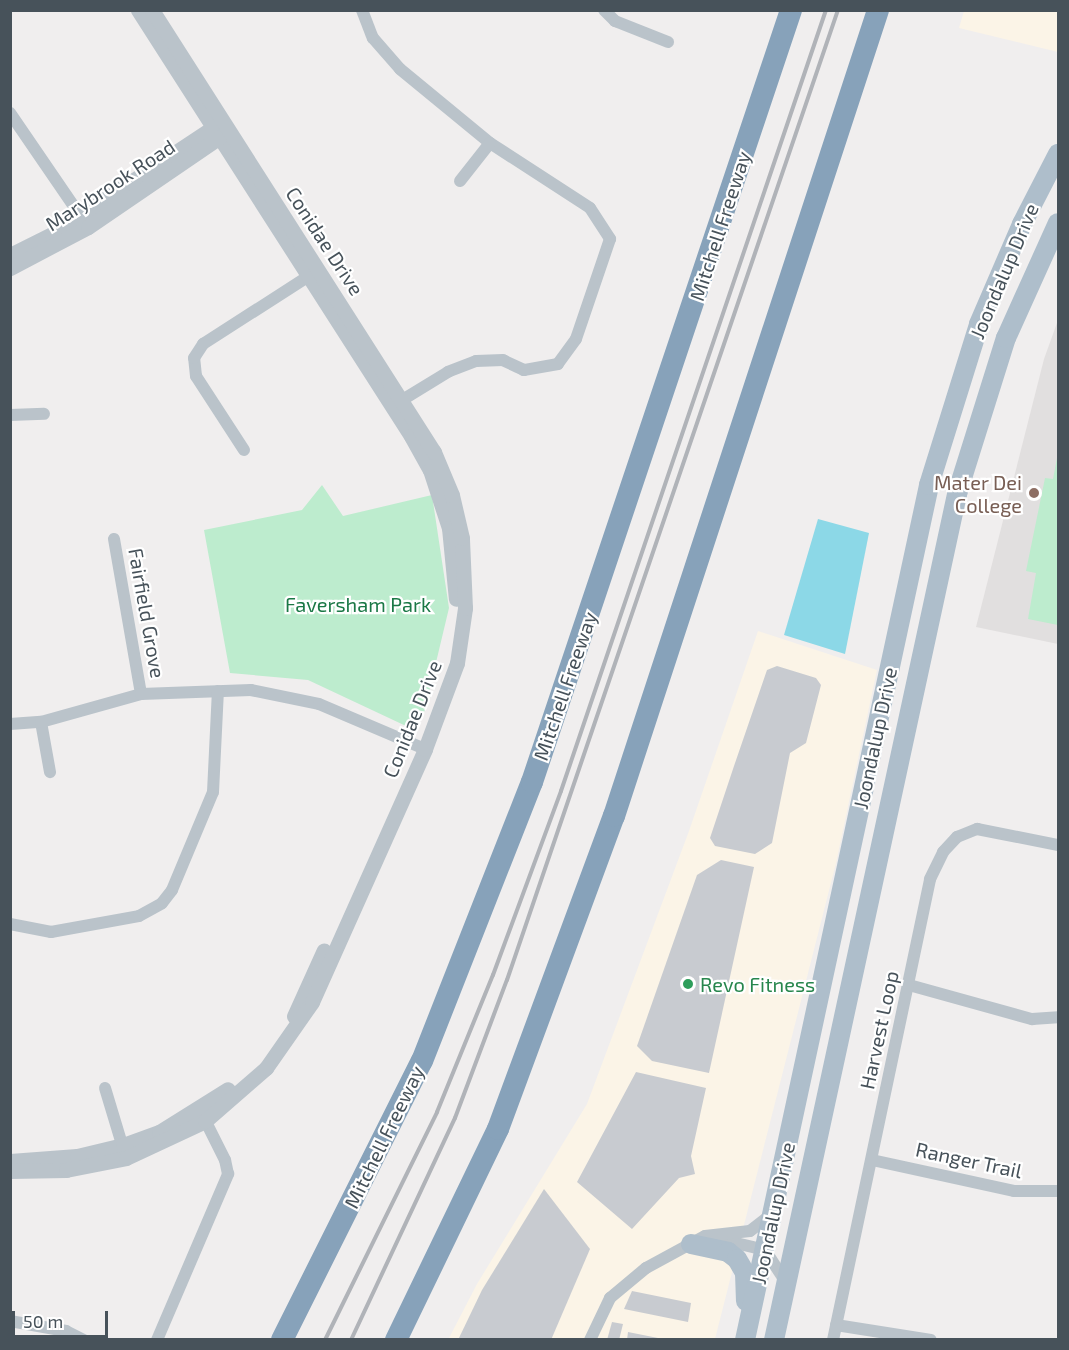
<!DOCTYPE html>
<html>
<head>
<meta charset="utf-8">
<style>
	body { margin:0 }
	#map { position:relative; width:1069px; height:1350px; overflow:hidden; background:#f0eeee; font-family:"Exo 2",sans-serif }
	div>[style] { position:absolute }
	.commercial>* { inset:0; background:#fbf4e7 }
	.education>* { inset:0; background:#e1dfdf }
	.green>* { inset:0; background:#bdecce }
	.water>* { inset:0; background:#8cd8e7 }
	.building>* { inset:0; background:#c8cbd0 }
	.minor>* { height:12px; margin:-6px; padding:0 6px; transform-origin:6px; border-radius:6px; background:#bac3ca }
	.tertiary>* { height:15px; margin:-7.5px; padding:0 7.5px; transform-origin:7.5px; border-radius:7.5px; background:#bac3ca }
	.primary>* { height:20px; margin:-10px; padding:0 10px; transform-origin:10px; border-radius:10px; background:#aebecb }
	.motorway>* { height:22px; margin:-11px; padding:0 11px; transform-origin:11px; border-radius:11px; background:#87a2ba }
	.rail>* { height:4px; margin:-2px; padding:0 2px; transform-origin:2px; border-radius:2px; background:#b0b3b8 }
	.dots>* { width:16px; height:16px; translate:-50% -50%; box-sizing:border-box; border:3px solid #fff; border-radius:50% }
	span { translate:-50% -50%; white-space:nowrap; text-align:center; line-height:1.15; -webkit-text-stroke:4.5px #fff; paint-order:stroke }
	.street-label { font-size:20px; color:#47525a }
	.education-label { font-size:20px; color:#785e54 }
	.right { translate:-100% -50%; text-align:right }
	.park-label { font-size:20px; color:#1b7846 }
	.leisure-label { font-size:20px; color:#27864d }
	.left { translate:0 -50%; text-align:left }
	.frame { position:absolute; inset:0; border:12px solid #47525a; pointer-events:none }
	.scale { position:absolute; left:12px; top:1311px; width:96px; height:27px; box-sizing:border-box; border:3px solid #47525a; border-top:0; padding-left:8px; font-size:18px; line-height:21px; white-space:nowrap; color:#47525a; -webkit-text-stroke:4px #fff; paint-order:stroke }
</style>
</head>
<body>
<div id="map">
	<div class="commercial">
		<div style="clip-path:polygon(964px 11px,1058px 11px,1058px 52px,959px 28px)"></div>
		<div style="clip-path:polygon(758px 631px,877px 670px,836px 863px,715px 1339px,448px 1340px,477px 1284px,587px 1104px,689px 831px)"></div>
	</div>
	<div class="education">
		<div style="clip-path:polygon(1058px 320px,1058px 644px,976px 627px,1044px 359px)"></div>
	</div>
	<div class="green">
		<div style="clip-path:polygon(1057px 458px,1058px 458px,1058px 625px,1028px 619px,1036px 573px,1026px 571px,1045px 478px,1053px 479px)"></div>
		<div style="clip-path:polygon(322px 485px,343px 516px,432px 495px,449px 608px,423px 717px,406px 726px,308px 680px,230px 673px,204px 530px,302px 510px)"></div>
	</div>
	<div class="water">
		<div style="clip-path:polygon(818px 519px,869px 533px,845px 654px,784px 635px)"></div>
	</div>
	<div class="building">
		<div style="clip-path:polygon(777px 666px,816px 678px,821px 685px,806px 743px,790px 753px,772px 843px,755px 854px,715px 846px,710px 838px,734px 766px,767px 670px)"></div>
		<div style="clip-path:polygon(721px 860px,754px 867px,709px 1073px,652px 1061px,637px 1046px,697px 875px)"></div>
		<div style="clip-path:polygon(636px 1072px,706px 1088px,691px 1156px,695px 1174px,679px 1178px,632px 1229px,577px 1182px)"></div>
		<div style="clip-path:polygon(544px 1189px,590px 1249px,551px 1340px,458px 1340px,482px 1290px)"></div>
		<div style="clip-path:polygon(632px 1291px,691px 1303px,688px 1322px,624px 1309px)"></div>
		<div style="clip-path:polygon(612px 1322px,623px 1324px,619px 1340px,607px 1340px)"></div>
		<div style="clip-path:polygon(628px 1332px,658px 1338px,658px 1340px,627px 1340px)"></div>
	</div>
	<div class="minor">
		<div style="left:362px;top:10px;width:30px;rotate:69deg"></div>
		<div style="left:373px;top:38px;width:41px;rotate:48.9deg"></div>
		<div style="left:400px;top:69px;width:117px;rotate:39.4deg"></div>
		<div style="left:490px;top:143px;width:119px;rotate:33deg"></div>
		<div style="left:590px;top:208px;width:37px;rotate:57deg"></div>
		<div style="left:610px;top:239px;width:106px;rotate:108.8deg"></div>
		<div style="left:576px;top:339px;width:31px;rotate:126deg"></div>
		<div style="left:558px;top:364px;width:35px;rotate:170deg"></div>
		<div style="left:524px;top:370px;width:23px;rotate:-155deg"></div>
		<div style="left:503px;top:360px;width:27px;rotate:178deg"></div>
		<div style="left:476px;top:361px;width:30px;rotate:159deg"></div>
		<div style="left:448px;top:372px;width:63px;rotate:148.6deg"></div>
		<div style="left:604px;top:10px;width:16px;rotate:45deg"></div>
		<div style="left:615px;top:21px;width:57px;rotate:21.6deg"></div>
		<div style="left:10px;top:113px;width:131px;rotate:55.6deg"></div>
		<div style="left:460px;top:181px;width:48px;rotate:-51.7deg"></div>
		<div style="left:10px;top:415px;width:34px;rotate:-2deg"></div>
		<div style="left:244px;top:450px;width:88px;rotate:-123deg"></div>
		<div style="left:196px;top:376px;width:18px;rotate:-96deg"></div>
		<div style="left:194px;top:358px;width:17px;rotate:-57deg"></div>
		<div style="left:203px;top:344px;width:133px;rotate:-32.7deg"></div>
		<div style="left:114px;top:539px;width:157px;rotate:80.1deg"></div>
		<div style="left:41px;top:722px;width:51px;rotate:79.8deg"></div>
		<div style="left:10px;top:724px;width:31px;rotate:-4deg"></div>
		<div style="left:41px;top:722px;width:104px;rotate:-15.6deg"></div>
		<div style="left:141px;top:694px;width:110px;rotate:-2.1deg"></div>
		<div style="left:251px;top:690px;width:69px;rotate:11.6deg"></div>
		<div style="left:319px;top:704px;width:115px;rotate:23deg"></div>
		<div style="left:10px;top:924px;width:42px;rotate:11deg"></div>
		<div style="left:51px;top:932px;width:89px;rotate:-10.3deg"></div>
		<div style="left:139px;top:916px;width:26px;rotate:-29deg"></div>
		<div style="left:162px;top:903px;width:16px;rotate:-52deg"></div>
		<div style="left:172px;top:890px;width:106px;rotate:-67.3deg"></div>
		<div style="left:213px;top:792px;width:101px;rotate:-87.2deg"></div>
		<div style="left:909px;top:985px;width:128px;rotate:15.5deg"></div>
		<div style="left:1032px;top:1019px;width:26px;rotate:-4deg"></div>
		<div style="left:105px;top:1088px;width:66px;rotate:73.2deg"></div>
		<div style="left:872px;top:1160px;width:145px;rotate:12.3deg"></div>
		<div style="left:1014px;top:1191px;width:44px"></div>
		<div style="left:715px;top:1238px;width:51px;rotate:13.5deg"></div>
		<div style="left:765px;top:1250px;width:37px;rotate:57deg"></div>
		<div style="left:10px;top:1321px;width:57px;rotate:10.1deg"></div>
		<div style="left:66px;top:1331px;width:20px;rotate:27deg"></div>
		<div style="left:836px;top:1325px;width:96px;rotate:9deg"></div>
		<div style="left:157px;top:1340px;width:181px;rotate:-66.8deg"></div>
		<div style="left:228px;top:1174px;width:14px;rotate:-102deg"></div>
		<div style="left:225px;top:1160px;width:51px;rotate:-116.6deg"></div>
		<div style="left:590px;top:1340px;width:47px;rotate:-64.5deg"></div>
		<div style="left:610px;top:1298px;width:47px;rotate:-39.8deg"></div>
		<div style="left:646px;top:1268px;width:67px;rotate:-28.5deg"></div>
		<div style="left:705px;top:1236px;width:45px;rotate:-6.3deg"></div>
		<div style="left:750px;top:1231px;width:28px;rotate:-38deg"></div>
		<div style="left:833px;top:1340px;width:471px;rotate:-78.1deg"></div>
		<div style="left:930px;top:879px;width:30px;rotate:-64deg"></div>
		<div style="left:943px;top:852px;width:21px;rotate:-47deg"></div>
		<div style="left:957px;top:837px;width:22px;rotate:-22deg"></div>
		<div style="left:977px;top:829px;width:83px;rotate:11.2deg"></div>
	</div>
	<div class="tertiary">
		<div style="left:138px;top:10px;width:506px;rotate:57.35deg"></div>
		<div style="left:411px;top:436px;width:39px;rotate:61deg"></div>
		<div style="left:430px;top:470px;width:61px;rotate:71.9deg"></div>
		<div style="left:449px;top:528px;width:71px;rotate:84.4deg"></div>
		<div style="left:10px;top:255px;width:47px;rotate:-26.6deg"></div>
		<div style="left:52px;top:234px;width:203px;rotate:-33.5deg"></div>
		<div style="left:10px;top:268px;width:88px;rotate:-27.7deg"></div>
		<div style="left:88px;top:227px;width:167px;rotate:-34.3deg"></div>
		<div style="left:294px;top:1016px;width:72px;rotate:-65.6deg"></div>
		<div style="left:10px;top:1161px;width:67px;rotate:-4.3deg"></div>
		<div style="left:77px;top:1156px;width:47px;rotate:-13.4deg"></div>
		<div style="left:123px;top:1145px;width:38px;rotate:-20deg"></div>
		<div style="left:159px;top:1132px;width:81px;rotate:-31.9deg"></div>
		<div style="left:10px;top:1171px;width:56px;rotate:-1deg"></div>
		<div style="left:66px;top:1170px;width:61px;rotate:-11.3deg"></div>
		<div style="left:126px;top:1158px;width:87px;rotate:-25.1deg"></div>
		<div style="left:205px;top:1121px;width:81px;rotate:-41deg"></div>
		<div style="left:266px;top:1068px;width:80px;rotate:-55.1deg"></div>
		<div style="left:312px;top:1002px;width:277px;rotate:-65.9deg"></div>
		<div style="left:425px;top:749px;width:92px;rotate:-69.6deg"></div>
		<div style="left:457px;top:663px;width:56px;rotate:-81.7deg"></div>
		<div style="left:465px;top:608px;width:70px;rotate:-92.5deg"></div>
		<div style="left:462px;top:538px;width:44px;rotate:-103.1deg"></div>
		<div style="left:452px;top:495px;width:47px;rotate:-112.7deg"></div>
		<div style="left:434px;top:452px;width:524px;rotate:-122.54deg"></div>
	</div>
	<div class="primary">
		<div style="left:691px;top:1244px;width:38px;rotate:12deg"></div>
		<div style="left:728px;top:1252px;width:11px;rotate:38deg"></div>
		<div style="left:737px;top:1259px;width:16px;rotate:60deg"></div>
		<div style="left:745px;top:1273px;width:28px;rotate:88deg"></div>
		<div style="left:745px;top:1340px;width:875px;rotate:-77.85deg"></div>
		<div style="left:929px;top:485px;width:169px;rotate:-72.7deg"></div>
		<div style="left:979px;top:324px;width:109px;rotate:-66.7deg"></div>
		<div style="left:1022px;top:224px;width:79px;rotate:-62.8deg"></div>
		<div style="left:774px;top:1340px;width:866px;rotate:-77.79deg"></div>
		<div style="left:957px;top:494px;width:164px;rotate:-72.6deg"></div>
		<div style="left:1006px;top:338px;width:126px;rotate:-65.7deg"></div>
	</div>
	<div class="motorway">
		<div style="left:282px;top:1340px;width:312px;rotate:-63.4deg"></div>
		<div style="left:422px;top:1061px;width:300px;rotate:-68.5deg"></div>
		<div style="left:532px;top:782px;width:814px;rotate:-71.45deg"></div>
		<div style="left:396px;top:1340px;width:234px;rotate:-64.2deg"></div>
		<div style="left:498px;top:1129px;width:334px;rotate:-69.7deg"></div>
		<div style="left:614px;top:816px;width:848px;rotate:-71.86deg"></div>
	</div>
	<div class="rail">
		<div style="left:325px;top:1340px;width:254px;rotate:-63.8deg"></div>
		<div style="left:437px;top:1112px;width:148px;rotate:-67.8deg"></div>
		<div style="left:493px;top:975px;width:196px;rotate:-69.7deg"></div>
		<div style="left:561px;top:791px;width:825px;rotate:-71.26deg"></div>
		<div style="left:351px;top:1340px;width:245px;rotate:-64.9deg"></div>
		<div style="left:455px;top:1118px;width:147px;rotate:-69.4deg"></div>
		<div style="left:507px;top:980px;width:1025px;rotate:-71.16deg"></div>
	</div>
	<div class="dots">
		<div style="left:1034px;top:493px;background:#8d6e63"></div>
		<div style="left:688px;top:984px;background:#2e9e5b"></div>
	</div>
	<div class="street-label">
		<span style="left:110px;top:185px;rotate:-33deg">Marybrook Road</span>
		<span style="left:720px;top:226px;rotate:-72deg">Mitchell Freeway</span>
		<span style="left:325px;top:241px;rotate:57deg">Conidae Drive</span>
		<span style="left:1004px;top:271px;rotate:-67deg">Joondalup Drive</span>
		<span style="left:147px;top:613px;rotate:80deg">Fairfield Grove</span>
		<span style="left:565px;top:686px;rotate:-71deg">Mitchell Freeway</span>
		<span style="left:412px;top:719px;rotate:-68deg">Conidae Drive</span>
		<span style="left:875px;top:738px;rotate:-78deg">Joondalup Drive</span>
		<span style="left:879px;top:1030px;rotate:-78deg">Harvest Loop</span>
		<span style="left:384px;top:1137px;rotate:-64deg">Mitchell Freeway</span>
		<span style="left:969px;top:1160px;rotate:12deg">Ranger Trail</span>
		<span style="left:773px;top:1213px;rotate:-78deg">Joondalup Drive</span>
	</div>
	<div class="education-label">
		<span class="right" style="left:1022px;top:494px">Mater Dei<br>College</span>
	</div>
	<div class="park-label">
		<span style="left:358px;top:604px">Faversham Park</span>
	</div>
	<div class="leisure-label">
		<span class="left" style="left:700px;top:984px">Revo Fitness</span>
	</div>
	<div class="frame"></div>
	<div class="scale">50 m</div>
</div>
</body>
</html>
